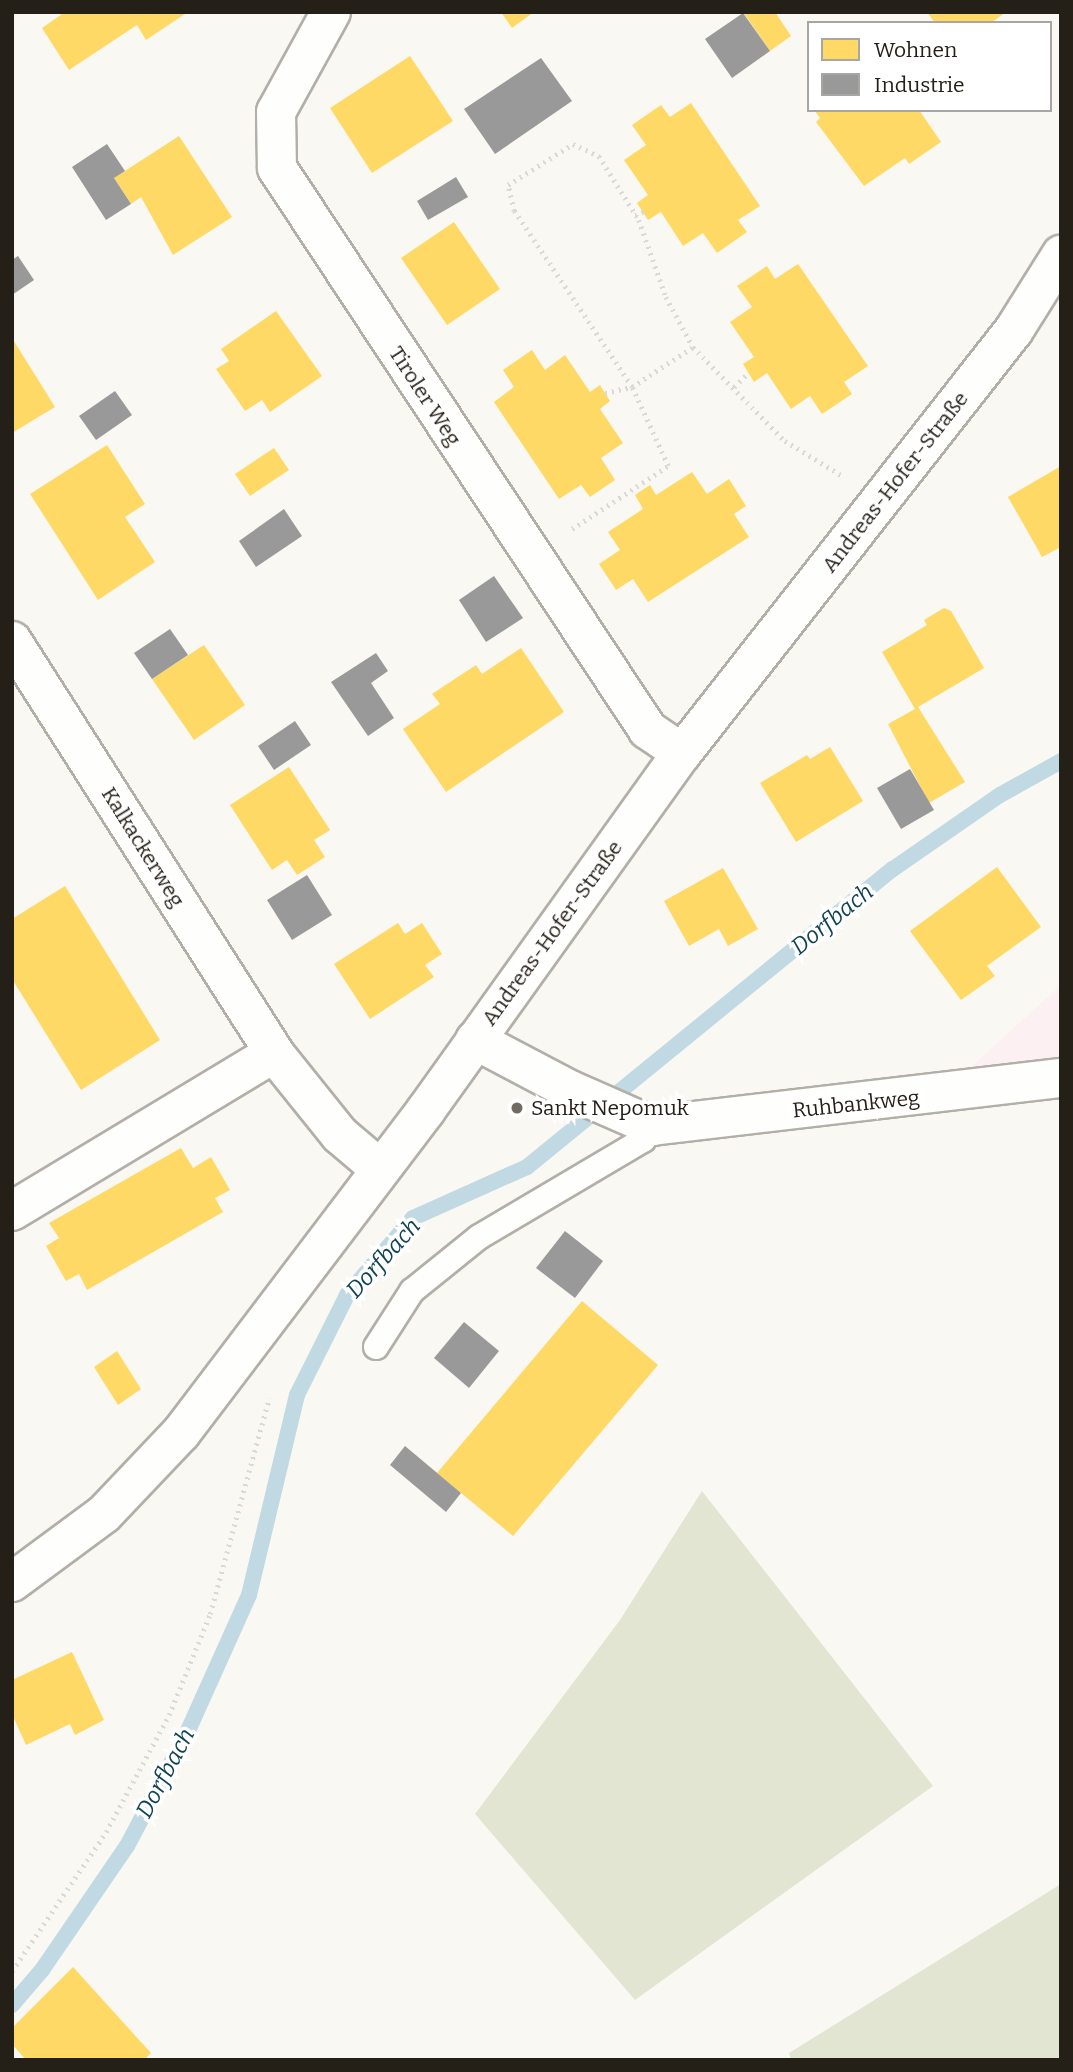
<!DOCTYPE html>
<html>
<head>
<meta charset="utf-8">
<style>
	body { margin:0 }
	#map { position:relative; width:1073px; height:2072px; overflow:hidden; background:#faf8f2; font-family:Bitter,serif }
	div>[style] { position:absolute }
	.commercial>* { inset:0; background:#fcf0f3 }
	.green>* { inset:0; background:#e3e5d3 }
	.homes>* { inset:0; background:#ffd966 }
	.industry>* { inset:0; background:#999 }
	.stream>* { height:16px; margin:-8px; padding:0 8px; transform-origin:8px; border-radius:8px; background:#c0d9e3 }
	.path>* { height:4.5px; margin-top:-2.25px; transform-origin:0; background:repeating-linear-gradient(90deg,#dbd9d8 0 2px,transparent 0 7px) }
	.roads { filter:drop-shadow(2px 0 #b2afa8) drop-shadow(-2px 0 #b2afa8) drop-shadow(0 2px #b2afa8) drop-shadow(0 -2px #b2afa8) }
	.lane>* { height:24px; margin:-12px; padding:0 12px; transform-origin:12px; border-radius:12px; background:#fefefd }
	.street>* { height:38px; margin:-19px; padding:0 19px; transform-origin:19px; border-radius:19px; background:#fefefd }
	.dots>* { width:19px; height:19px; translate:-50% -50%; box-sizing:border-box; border:4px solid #fff; border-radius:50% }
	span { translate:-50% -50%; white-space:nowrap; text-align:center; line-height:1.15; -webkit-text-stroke:7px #fff; paint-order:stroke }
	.street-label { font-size:21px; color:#252017 }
	.poi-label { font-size:21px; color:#252017 }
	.left { translate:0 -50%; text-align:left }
	.water-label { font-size:23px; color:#0f4354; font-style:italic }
	.frame { position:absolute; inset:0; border:14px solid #252017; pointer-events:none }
	.legend { position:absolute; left:807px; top:21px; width:245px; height:91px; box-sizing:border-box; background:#fff; border:2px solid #a8a6a2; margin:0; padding:9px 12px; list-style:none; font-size:21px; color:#252017 }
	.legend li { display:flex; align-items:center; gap:14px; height:35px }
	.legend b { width:35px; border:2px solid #a8a6a2 }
</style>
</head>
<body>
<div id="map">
	<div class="commercial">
		<div style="clip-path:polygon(1061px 985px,1061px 1060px,962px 1075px)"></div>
	</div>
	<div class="green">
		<div style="clip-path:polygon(702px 1491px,933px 1786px,635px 2000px,475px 1814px,620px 1620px)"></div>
		<div style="clip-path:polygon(1061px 1884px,1061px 2060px,791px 2060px,789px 2053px)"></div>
	</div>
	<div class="homes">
		<div style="clip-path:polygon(65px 12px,188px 12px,146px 40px,137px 25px,69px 70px,42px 28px)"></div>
		<div style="clip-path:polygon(501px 12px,534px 12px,512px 28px)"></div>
		<div style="clip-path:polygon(743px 12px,775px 12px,791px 36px,770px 51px)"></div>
		<div style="clip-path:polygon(927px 12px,1006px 12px,991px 23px,935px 23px)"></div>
		<div style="clip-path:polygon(410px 56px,453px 121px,372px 173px,330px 108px)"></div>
		<div style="clip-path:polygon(691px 103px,760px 206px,738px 220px,747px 232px,717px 253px,703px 233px,683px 246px,661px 212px,648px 220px,637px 203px,648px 195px,624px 160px,646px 145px,632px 125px,661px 105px,670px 117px)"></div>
		<div style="clip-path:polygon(814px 110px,919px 110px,941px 142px,909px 164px,905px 158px,864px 186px,816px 122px,820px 118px)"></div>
		<div style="clip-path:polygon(179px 136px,232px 217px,173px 255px,141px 197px,131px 204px,114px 178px)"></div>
		<div style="clip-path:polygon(454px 222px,500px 289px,447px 325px,401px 258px)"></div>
		<div style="clip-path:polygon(798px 264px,868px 366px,844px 382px,852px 394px,822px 414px,810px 396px,791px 409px,767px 373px,754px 382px,743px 364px,754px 357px,730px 322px,752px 307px,737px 286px,767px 266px,775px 279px)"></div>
		<div style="clip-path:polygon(276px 311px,322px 376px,270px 412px,262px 400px,245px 411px,216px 369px,229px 361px,221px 349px)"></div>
		<div style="clip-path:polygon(12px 338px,55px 407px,12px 433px)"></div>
		<div style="clip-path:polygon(532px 350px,545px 370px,565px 355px,590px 392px,600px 385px,610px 401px,600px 409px,623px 443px,601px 458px,615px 480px,590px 497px,581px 485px,559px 499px,494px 402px,514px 387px,503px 370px)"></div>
		<div style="clip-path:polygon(107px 445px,145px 504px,125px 517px,155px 562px,98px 600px,30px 494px)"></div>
		<div style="clip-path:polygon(274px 448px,289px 470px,250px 496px,235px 474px)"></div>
		<div style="clip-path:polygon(1061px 466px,1061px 547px,1042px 557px,1008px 497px)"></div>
		<div style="clip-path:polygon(692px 472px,707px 494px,729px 479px,746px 506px,734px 514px,749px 537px,648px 602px,633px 579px,616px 590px,599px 564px,620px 550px,608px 532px,643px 509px,635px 495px,650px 485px,656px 495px)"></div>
		<div style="clip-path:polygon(944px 608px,951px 611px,984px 668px,918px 707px,965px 782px,929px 803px,888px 724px,915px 709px,882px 652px,927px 625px,924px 620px)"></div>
		<div style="clip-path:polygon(204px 645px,245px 705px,194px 740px,152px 679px)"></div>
		<div style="clip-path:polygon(521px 648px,564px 712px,446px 792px,403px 729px,440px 704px,432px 694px,476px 665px,482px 674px)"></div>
		<div style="clip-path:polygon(830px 747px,863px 801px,796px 842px,760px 783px,807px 755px,810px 759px)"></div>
		<div style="clip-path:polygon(289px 767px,330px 830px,314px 840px,325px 857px,297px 875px,287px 860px,272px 870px,230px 805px)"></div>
		<div style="clip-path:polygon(997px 867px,1041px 927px,987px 966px,995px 976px,961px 1000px,910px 931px)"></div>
		<div style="clip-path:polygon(723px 868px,758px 929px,728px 946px,719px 929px,689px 946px,664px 901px)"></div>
		<div style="clip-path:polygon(65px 886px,160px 1040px,81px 1090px,12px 979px,12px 919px)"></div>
		<div style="clip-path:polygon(398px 923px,405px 934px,422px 923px,442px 954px,425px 965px,434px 977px,370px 1019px,334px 964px)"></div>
		<div style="clip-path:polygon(181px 1148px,193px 1168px,211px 1157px,230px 1190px,215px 1198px,223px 1212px,87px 1290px,79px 1274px,66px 1281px,46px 1246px,59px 1238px,49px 1223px)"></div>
		<div style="clip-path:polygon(582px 1301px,658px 1365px,513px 1536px,437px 1473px)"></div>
		<div style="clip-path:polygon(117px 1351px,141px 1389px,118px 1405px,94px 1367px)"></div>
		<div style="clip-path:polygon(72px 1652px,104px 1720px,75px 1735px,70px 1724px,26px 1745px,12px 1714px,12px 1680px)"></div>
		<div style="clip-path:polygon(73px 1967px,151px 2053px,144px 2060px,26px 2060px,12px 2044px,12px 2028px)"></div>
	</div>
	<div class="industry">
		<div style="clip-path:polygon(743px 13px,770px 51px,732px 78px,705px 39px)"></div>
		<div style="clip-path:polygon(541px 58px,572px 101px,495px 154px,464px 109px)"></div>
		<div style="clip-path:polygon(107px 144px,125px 171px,114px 178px,131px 204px,106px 220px,72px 167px)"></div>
		<div style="clip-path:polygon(456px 177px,468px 197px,428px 220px,417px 201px)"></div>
		<div style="clip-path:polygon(18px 256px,34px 280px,12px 295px,12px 260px)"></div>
		<div style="clip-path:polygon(115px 391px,132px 415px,96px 440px,79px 416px)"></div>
		<div style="clip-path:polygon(284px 509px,302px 536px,256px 567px,239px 541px)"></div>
		<div style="clip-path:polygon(494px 576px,523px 618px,486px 642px,459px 600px)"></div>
		<div style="clip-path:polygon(170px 629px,188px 655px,152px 679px,134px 653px)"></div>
		<div style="clip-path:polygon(376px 653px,388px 671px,371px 683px,394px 718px,368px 736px,331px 682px)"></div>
		<div style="clip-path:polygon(295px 721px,311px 745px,274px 770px,258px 746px)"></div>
		<div style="clip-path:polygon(910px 769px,934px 810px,901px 829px,877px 788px)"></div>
		<div style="clip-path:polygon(307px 875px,332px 915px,292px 940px,267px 900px)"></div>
		<div style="clip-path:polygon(565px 1231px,603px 1261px,575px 1298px,536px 1268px)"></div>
		<div style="clip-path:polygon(464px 1322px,499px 1351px,469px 1388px,434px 1358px)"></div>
		<div style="clip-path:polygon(405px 1446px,461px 1493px,446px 1512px,390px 1465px)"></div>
	</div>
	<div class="stream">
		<div style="left:12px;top:2005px;width:46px;rotate:-49.4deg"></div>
		<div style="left:42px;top:1970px;width:150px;rotate:-55.6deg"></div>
		<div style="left:127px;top:1846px;width:128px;rotate:-62deg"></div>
		<div style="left:187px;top:1733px;width:151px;rotate:-65.8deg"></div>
		<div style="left:249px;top:1595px;width:206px;rotate:-76.5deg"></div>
		<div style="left:297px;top:1395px;width:112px;rotate:-63.4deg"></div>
		<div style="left:347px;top:1295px;width:101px;rotate:-49.4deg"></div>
		<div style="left:413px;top:1218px;width:125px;rotate:-24.1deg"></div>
		<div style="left:527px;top:1167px;width:472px;rotate:-39.2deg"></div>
		<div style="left:893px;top:869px;width:130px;rotate:-34.7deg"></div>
		<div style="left:1000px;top:795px;width:70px;rotate:-29.1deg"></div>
	</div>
	<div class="path">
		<div style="left:635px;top:215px;width:9px;rotate:-21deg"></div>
		<div style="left:734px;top:387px;width:20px;rotate:-45deg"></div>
		<div style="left:605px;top:393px;width:28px;rotate:-13deg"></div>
		<div style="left:632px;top:387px;width:73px;rotate:-33.3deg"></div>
		<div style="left:572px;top:529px;width:115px;rotate:-33.3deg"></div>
		<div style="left:668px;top:466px;width:87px;rotate:-114.5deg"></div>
		<div style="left:632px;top:387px;width:212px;rotate:-123.8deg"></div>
		<div style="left:514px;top:211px;width:27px;rotate:-103deg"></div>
		<div style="left:508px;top:185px;width:77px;rotate:-32.2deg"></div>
		<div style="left:573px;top:144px;width:29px;rotate:25deg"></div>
		<div style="left:599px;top:156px;width:75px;rotate:58deg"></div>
		<div style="left:639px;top:220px;width:82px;rotate:70.7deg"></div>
		<div style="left:666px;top:297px;width:57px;rotate:61.6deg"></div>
		<div style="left:693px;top:347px;width:132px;rotate:45.6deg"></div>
		<div style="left:785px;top:441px;width:66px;rotate:31.3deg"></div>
		<div style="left:12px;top:1971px;width:168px;rotate:-55.9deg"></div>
		<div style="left:106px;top:1832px;width:133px;rotate:-61.7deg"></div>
		<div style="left:169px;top:1715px;width:109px;rotate:-67.9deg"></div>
		<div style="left:210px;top:1614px;width:224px;rotate:-74.7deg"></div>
	</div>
	<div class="roads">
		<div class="lane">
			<div style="left:376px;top:1347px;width:67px;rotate:-57.3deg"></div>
			<div style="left:412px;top:1291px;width:86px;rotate:-38.9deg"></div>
			<div style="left:479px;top:1237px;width:191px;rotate:-30.6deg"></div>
			<div style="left:643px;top:1140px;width:17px;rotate:-57deg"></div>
		</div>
		<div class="street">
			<div style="left:331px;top:12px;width:114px;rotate:118.8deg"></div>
			<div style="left:276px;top:112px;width:56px;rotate:89deg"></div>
			<div style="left:277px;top:168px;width:673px;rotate:56.57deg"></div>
			<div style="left:648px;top:730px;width:41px;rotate:34.1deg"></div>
			<div style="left:12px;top:641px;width:488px;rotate:57.5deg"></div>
			<div style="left:274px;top:1053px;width:105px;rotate:51.2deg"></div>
			<div style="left:340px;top:1135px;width:51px;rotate:40.2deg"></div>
			<div style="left:475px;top:1040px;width:107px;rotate:27.8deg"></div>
			<div style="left:570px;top:1090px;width:90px;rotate:23.7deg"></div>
			<div style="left:652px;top:1126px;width:412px;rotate:-6.7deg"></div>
			<div style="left:12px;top:1211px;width:306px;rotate:-31.1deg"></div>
			<div style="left:12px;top:1582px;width:114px;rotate:-36.5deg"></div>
			<div style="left:104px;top:1514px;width:112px;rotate:-46.5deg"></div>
			<div style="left:181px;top:1433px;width:405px;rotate:-52.8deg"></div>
			<div style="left:426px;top:1110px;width:439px;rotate:-54.4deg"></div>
			<div style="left:682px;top:753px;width:538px;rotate:-51.87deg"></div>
			<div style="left:1014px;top:330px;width:89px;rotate:-57.9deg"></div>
		</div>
	</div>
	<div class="dots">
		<div style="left:517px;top:1108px;background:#706c64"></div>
	</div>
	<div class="street-label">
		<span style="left:425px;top:396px;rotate:57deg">Tiroler Weg</span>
		<span style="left:895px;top:482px;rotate:-52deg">Andreas-Hofer-Straße</span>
		<span style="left:143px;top:847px;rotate:58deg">Kalkackerweg</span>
		<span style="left:552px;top:933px;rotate:-54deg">Andreas-Hofer-Straße</span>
		<span style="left:856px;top:1104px;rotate:-6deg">Ruhbankweg</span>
	</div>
	<div class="poi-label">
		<span class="left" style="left:531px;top:1108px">Sankt Nepomuk</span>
	</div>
	<div class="water-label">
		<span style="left:832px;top:919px;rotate:-39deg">Dorfbach</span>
		<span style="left:383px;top:1258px;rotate:-48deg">Dorfbach</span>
		<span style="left:165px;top:1773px;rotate:-62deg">Dorfbach</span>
	</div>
	<div class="frame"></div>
	<ul class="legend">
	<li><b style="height:19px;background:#ffd966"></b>Wohnen</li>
	<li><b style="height:19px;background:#999"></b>Industrie</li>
	</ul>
</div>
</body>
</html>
